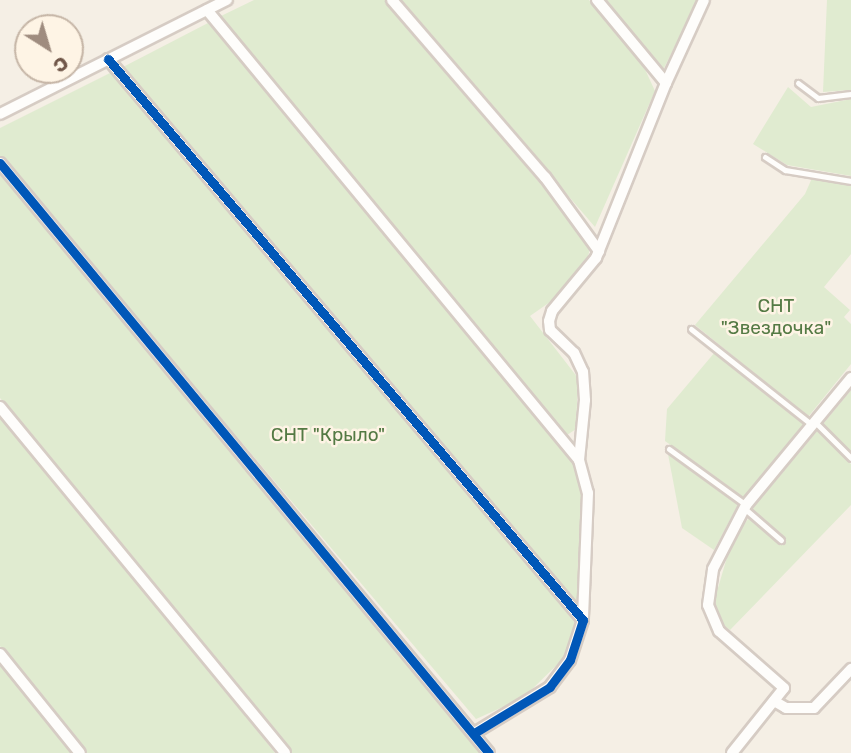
<!DOCTYPE html>
<html>
<head>
<meta charset="utf-8">
<style>
	body { margin:0 }
	#map { position:relative; width:851px; height:753px; overflow:hidden; background:#f5efe5; font-family:Rubik,sans-serif }
	div>[style] { position:absolute }
	.green>* { inset:0; background:#e0ebd0 }
	.roads { filter:drop-shadow(2px 0 #d6ccc4) drop-shadow(-2px 0 #d6ccc4) drop-shadow(0 2px #d6ccc4) drop-shadow(0 -2px #d6ccc4) }
	.lane>* { height:5px; margin:-2.5px; padding:0 2.5px; transform-origin:2.5px; border-radius:2.5px; background:#fefdfb }
	.street>* { height:10px; margin:-5px; padding:0 5px; transform-origin:5px; border-radius:5px; background:#fefdfb }
	.cycleway>* { height:9px; margin:-4.5px; padding:0 4.5px; transform-origin:4.5px; border-radius:4.5px; background:#0057b8 }
	span { translate:-50% -50%; white-space:nowrap; text-align:center; line-height:1.15; -webkit-text-stroke:5px #fef4e5; paint-order:stroke }
	.park-label { font-size:19px; color:#547a44 }
	.north { position:absolute; left:14px; top:14px; width:70px; height:70px; box-sizing:border-box; background:#fef4e5; border:2px solid #c5b5a6; border-radius:50%; rotate:143deg; font-size:19px; font-weight:700; line-height:28px; text-align:center; color:#705648 }
	.north::after { content:''; display:block; margin:auto; width:24px; height:32px; background:#9f8c7f; clip-path:polygon(50% 0,100% 100%,50% 72%,0 100%) }
</style>
</head>
<body>
<div id="map">
	<div class="green">
		<div style="clip-path:polygon(254px 0,386px 0,591px 244px,587px 261px,550px 302px,530px 316px,578px 378px,576px 429px,567px 435px,487px 345px,255px 64px,221px 16px)"></div>
		<div style="clip-path:polygon(400px 0,589px 0,596px 9px,643px 65px,655px 91px,595px 227px)"></div>
		<div style="clip-path:polygon(602px 0,698px 0,663px 70px)"></div>
		<div style="clip-path:polygon(827px 0,851px 0,851px 90px,823px 92px)"></div>
		<div style="clip-path:polygon(208px 23px,574px 462px,582px 486px,585px 575px,583px 597px,578px 603px,123px 67px)"></div>
		<div style="clip-path:polygon(112px 72px,167px 132px,569px 610px,576px 627px,567px 655px,523px 698px,476px 719px,0 157px,0 128px)"></div>
		<div style="clip-path:polygon(788px 87px,811px 107px,851px 99px,851px 176px,787px 165px,753px 144px)"></div>
		<div style="clip-path:polygon(0 174px,468px 732px,482px 753px,290px 753px,0 398px)"></div>
		<div style="clip-path:polygon(812px 178px,851px 186px,851px 254px,824px 287px,850px 310px,844px 317px,851px 324px,851px 364px,808px 417px,695px 325px,805px 194px)"></div>
		<div style="clip-path:polygon(715px 352px,804px 424px,744px 498px,665px 441px,667px 409px)"></div>
		<div style="clip-path:polygon(851px 390px,851px 452px,823px 424px)"></div>
		<div style="clip-path:polygon(0 417px,190px 646px,275px 753px,86px 753px,0 646px)"></div>
		<div style="clip-path:polygon(817px 431px,851px 464px,851px 505px,730px 630px,716px 619px,715px 598px,733px 537px,750px 517px,780px 543px,784px 540px,752px 509px)"></div>
		<div style="clip-path:polygon(668px 454px,738px 505px,714px 550px,682px 528px)"></div>
		<div style="clip-path:polygon(0 662px,74px 753px,0 753px)"></div>
	</div>
	<div class="roads">
		<div class="lane">
			<div style="left:798px;top:83px;width:25px;rotate:37deg"></div>
			<div style="left:818px;top:98px;width:33px;rotate:-7deg"></div>
			<div style="left:765px;top:157px;width:24px;rotate:33deg"></div>
			<div style="left:785px;top:170px;width:67px;rotate:9.5deg"></div>
			<div style="left:691px;top:329px;width:153px;rotate:38.4deg"></div>
			<div style="left:814px;top:421px;width:52px;rotate:45deg"></div>
			<div style="left:669px;top:449px;width:95px;rotate:36deg"></div>
			<div style="left:744px;top:508px;width:49px;rotate:40.9deg"></div>
		</div>
		<div class="street">
			<div style="left:392px;top:0;width:234px;rotate:49.2deg"></div>
			<div style="left:545px;top:177px;width:92px;rotate:53.9deg"></div>
			<div style="left:207px;top:10px;width:584px;rotate:50.42deg"></div>
			<div style="left:579px;top:460px;width:34px;rotate:75deg"></div>
			<div style="left:588px;top:493px;width:127px;rotate:92.3deg"></div>
			<div style="left:108px;top:59px;width:735px;rotate:49.75deg"></div>
			<div style="left:583px;top:620px;width:42px;rotate:108deg"></div>
			<div style="left:570px;top:660px;width:34px;rotate:127deg"></div>
			<div style="left:550px;top:687px;width:87px;rotate:148.7deg"></div>
			<div style="left:666px;top:83px;width:91px;rotate:-65.4deg"></div>
			<div style="left:0;top:114px;width:254px;rotate:-26.7deg"></div>
			<div style="left:0;top:163px;width:766px;rotate:50.35deg"></div>
			<div style="left:0;top:407px;width:448px;rotate:50.5deg"></div>
			<div style="left:579px;top:460px;width:60px;rotate:-84.3deg"></div>
			<div style="left:585px;top:400px;width:28px;rotate:-94deg"></div>
			<div style="left:583px;top:372px;width:21px;rotate:-115deg"></div>
			<div style="left:574px;top:353px;width:33px;rotate:-136deg"></div>
			<div style="left:550px;top:330px;width:9px;rotate:-96deg"></div>
			<div style="left:549px;top:321px;width:10px;rotate:-73deg"></div>
			<div style="left:552px;top:311px;width:69px;rotate:-50.3deg"></div>
			<div style="left:596px;top:258px;width:188px;rotate:-68.2deg"></div>
			<div style="left:666px;top:83px;width:108px;rotate:-129.7deg"></div>
			<div style="left:0;top:654px;width:127px;rotate:51.1deg"></div>
			<div style="left:774px;top:701px;width:14px;rotate:30deg"></div>
			<div style="left:786px;top:708px;width:28px"></div>
			<div style="left:814px;top:708px;width:54px;rotate:-46.5deg"></div>
			<div style="left:732px;top:753px;width:83px;rotate:-51.3deg"></div>
			<div style="left:784px;top:688px;width:86px;rotate:-138.8deg"></div>
			<div style="left:719px;top:631px;width:28px;rotate:-113deg"></div>
			<div style="left:708px;top:605px;width:36px;rotate:-82deg"></div>
			<div style="left:713px;top:569px;width:72px;rotate:-62.7deg"></div>
			<div style="left:746px;top:505px;width:165px;rotate:-50.4deg"></div>
		</div>
	</div>
	<div class="cycleway">
		<div style="left:108px;top:59px;width:735px;rotate:49.75deg"></div>
		<div style="left:583px;top:620px;width:42px;rotate:108deg"></div>
		<div style="left:570px;top:660px;width:34px;rotate:127deg"></div>
		<div style="left:550px;top:687px;width:87px;rotate:148.7deg"></div>
		<div style="left:0;top:163px;width:766px;rotate:50.35deg"></div>
	</div>
	<div class="park-label">
		<span style="left:776px;top:317px">СНТ<br>"Звездочка"</span>
		<span style="left:328px;top:435px">СНТ "Крыло"</span>
	</div>
	<div class="north">С</div>
</div>
</body>
</html>
